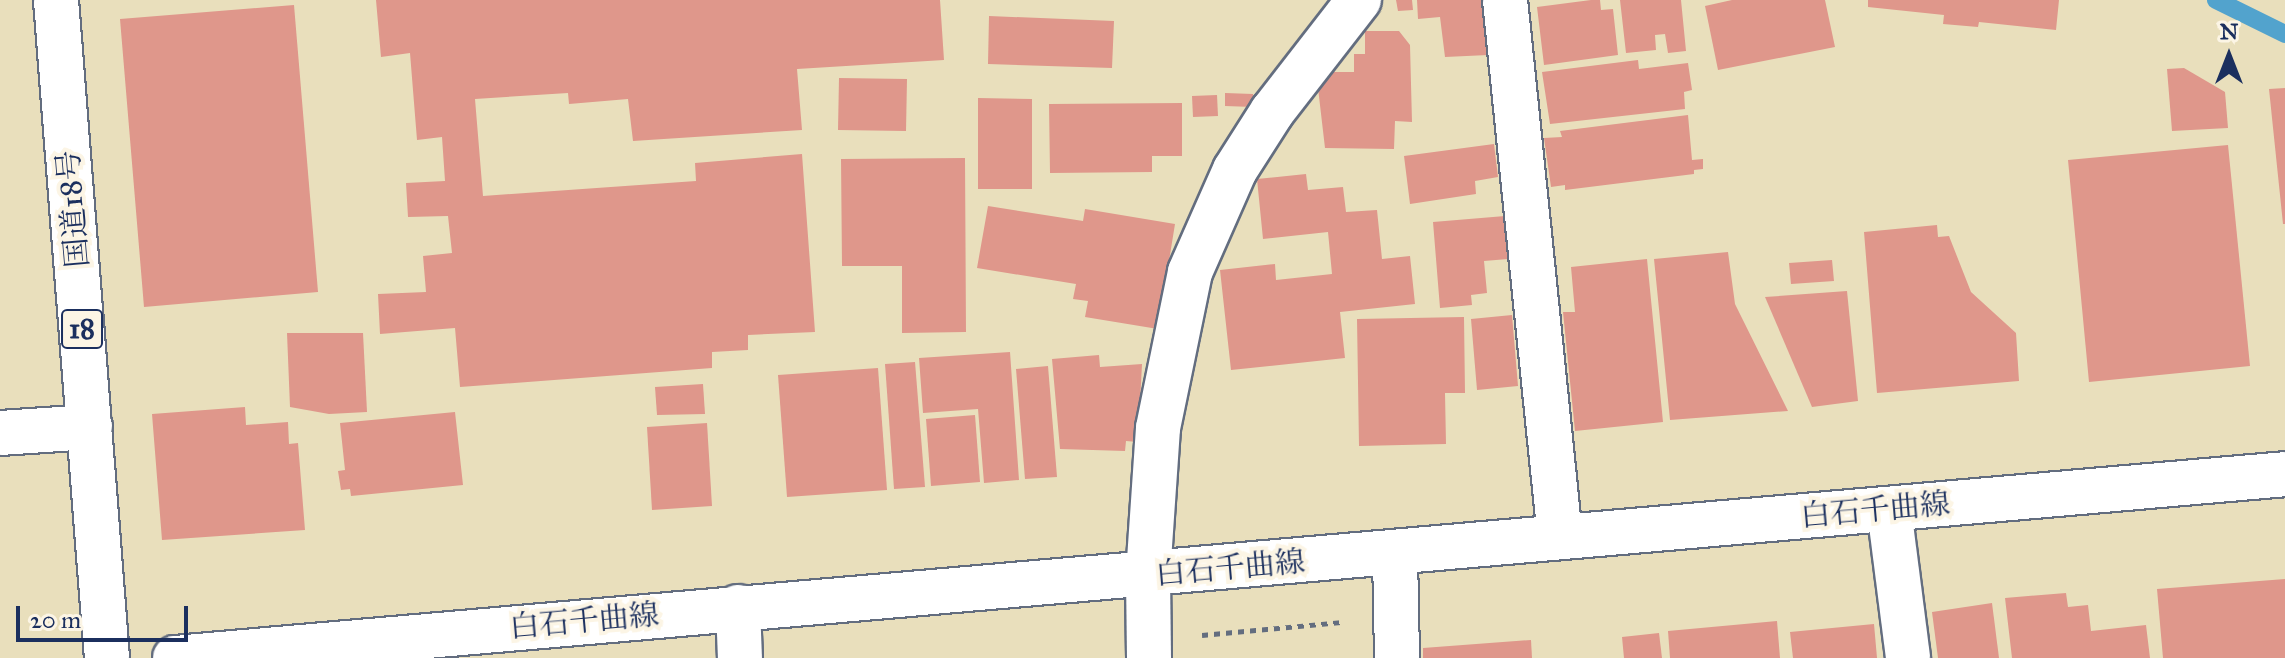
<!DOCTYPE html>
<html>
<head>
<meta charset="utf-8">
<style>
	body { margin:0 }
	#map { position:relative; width:2285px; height:658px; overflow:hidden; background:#e9dfbc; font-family:"IM FELL Great Primer","Noto Serif JP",serif }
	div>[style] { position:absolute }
	.stream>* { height:18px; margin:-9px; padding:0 9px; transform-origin:9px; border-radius:9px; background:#52a3cd }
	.building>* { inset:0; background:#df978b }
	.path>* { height:5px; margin-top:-2.5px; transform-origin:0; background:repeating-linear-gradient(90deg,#636d7f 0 6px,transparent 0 12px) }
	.roads { filter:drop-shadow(2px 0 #636d7f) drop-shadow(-2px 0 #636d7f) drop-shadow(0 2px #636d7f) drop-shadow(0 -2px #636d7f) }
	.minor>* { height:44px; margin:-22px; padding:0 22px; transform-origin:22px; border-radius:22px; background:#fff }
	.major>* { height:44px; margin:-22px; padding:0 22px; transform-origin:22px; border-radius:22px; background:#fff }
	.highway>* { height:44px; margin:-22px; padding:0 22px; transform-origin:22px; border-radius:22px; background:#fff }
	span { translate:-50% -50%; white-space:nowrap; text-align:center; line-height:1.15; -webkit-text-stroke:8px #fcf5e5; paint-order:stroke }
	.shield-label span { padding:2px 6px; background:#fcf5e5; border:2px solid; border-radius:6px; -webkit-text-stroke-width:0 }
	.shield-label { font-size:28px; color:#1b2f5e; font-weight:700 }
	.street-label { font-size:30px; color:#1b2f5e }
	.north { position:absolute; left:2189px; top:16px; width:80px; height:80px; -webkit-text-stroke:6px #fcf5e5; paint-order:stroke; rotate:0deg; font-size:22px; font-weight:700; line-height:32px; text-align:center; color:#1b2f5e }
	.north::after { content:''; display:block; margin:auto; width:28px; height:36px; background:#1b2f5e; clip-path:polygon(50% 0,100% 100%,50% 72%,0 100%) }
	.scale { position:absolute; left:16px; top:606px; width:172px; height:36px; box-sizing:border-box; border:4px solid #1b2f5e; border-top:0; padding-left:10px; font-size:24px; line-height:28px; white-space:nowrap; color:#1b2f5e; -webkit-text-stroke:6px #fcf5e5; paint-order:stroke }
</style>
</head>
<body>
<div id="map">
	<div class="stream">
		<div style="left:2216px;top:0;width:77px;rotate:26.2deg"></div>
	</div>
	<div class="building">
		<div style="clip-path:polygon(376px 0,940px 0,944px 60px,797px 69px,802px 130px,633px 141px,628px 99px,569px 104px,568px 93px,475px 99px,483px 196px,696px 181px,695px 163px,802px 154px,815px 332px,748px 335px,748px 350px,712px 352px,712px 368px,460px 387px,455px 328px,380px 334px,378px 294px,426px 292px,423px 256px,452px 253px,448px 216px,408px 217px,406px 183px,445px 181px,442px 137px,417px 140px,410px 53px,381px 57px)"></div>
		<div style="clip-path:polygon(1396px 0,1412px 0,1413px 10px,1398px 11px)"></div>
		<div style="clip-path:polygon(1417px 0,1484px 0,1488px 55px,1445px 57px,1440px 17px,1418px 19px)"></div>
		<div style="clip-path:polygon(1591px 0,1600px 0,1601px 10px,1613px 9px,1618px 55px,1544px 65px,1537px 7px)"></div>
		<div style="clip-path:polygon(1620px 0,1681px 0,1686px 51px,1668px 53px,1665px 34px,1655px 35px,1656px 50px,1626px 53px)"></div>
		<div style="clip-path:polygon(1732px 0,1825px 0,1835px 47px,1718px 70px,1705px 6px)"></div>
		<div style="clip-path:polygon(1868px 0,2059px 0,2056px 30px,1979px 22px,1978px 27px,1943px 24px,1944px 15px,1868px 7px)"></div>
		<div style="clip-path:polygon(294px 5px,318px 292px,144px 307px,120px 19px)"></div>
		<div style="clip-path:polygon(989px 16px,1114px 21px,1112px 68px,988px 64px)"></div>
		<div style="clip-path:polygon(1365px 31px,1399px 31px,1410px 45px,1412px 122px,1395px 121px,1394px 149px,1325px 148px,1318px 88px,1328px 72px,1354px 72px,1354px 54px,1365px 54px)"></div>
		<div style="clip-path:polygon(1638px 60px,1639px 69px,1688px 63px,1692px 90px,1684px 92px,1685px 109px,1550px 124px,1542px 72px)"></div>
		<div style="clip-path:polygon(2184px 68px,2225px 92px,2228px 128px,2172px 131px,2167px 69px)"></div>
		<div style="clip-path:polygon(839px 78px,907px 79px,906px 131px,838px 130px)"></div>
		<div style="clip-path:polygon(2285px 88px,2285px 224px,2283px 224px,2269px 89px)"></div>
		<div style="clip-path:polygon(1225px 93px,1253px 94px,1253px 107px,1225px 106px)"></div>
		<div style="clip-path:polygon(1217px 95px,1218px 116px,1193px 117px,1192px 96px)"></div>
		<div style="clip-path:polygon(978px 98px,1032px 99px,1032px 189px,978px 189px)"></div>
		<div style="clip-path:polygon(1182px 103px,1182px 156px,1152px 156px,1152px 172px,1050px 173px,1049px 104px)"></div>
		<div style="clip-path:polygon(1688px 115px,1692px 160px,1703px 159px,1703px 169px,1694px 170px,1694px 174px,1565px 190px,1565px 185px,1551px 187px,1544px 138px,1562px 137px,1560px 131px)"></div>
		<div style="clip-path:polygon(1494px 144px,1498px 177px,1475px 181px,1476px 194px,1410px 204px,1404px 156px)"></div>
		<div style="clip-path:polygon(2228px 145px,2250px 366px,2089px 382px,2068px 160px)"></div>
		<div style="clip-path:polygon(965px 158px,966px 332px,902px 333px,902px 266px,842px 266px,841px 159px)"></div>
		<div style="clip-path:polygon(1306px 174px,1308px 190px,1343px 187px,1346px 212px,1377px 210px,1382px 259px,1410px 256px,1415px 304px,1340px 312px,1345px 358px,1231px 370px,1220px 270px,1275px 264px,1276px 280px,1332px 274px,1328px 232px,1263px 239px,1257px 179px)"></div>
		<div style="clip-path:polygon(988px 206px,1083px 221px,1085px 209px,1175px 224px,1158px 329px,1085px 317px,1088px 301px,1073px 299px,1076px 284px,977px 268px)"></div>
		<div style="clip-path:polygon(1505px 216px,1508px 259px,1484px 261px,1487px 293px,1471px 295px,1472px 305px,1440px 308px,1433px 222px)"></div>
		<div style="clip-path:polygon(1937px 225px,1938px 237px,1949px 236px,1971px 292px,2016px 333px,2019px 381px,1877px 393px,1864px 232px)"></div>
		<div style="clip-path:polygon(1728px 252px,1735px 304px,1788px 411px,1670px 420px,1654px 259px)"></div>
		<div style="clip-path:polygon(1647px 259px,1663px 422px,1575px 431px,1563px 312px,1575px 312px,1571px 267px)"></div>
		<div style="clip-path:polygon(1832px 260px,1834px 281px,1791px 284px,1789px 263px)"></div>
		<div style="clip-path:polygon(1847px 291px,1858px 401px,1812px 407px,1765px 297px)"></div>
		<div style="clip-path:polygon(1512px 315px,1518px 386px,1477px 390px,1471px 319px)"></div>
		<div style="clip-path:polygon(1464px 317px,1465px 393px,1445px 393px,1446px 444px,1359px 446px,1357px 319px)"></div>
		<div style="clip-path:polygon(287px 333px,363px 333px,367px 412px,329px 414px,290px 407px)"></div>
		<div style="clip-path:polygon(1010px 352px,1019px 480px,984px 483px,978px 409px,923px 413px,919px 358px)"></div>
		<div style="clip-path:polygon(1099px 355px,1100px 367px,1142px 364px,1138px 442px,1126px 441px,1125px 451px,1060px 449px,1052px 359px)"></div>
		<div style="clip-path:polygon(915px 362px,925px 487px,894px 489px,885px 364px)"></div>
		<div style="clip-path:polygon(1048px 366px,1057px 477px,1025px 479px,1016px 369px)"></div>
		<div style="clip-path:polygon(878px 368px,887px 490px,787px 497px,778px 375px)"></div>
		<div style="clip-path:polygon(703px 384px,705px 414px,657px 415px,655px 387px)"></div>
		<div style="clip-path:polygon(245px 407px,246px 425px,288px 422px,289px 444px,298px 443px,305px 530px,162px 540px,152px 414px)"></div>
		<div style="clip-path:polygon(455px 412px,463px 485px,351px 496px,350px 489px,341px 490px,338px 471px,345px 470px,340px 423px)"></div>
		<div style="clip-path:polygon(975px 415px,980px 482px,931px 486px,926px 419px)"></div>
		<div style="clip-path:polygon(707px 423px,712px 506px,652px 510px,647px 427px)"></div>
		<div style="clip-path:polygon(2285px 579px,2285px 658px,2163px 658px,2157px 589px)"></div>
		<div style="clip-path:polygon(2066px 593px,2068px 607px,2088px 605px,2091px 631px,2146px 625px,2150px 658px,2012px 658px,2005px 598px)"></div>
		<div style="clip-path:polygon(1992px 603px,1999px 658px,1938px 658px,1932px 612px)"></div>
		<div style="clip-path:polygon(1777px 621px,1780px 658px,1670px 658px,1668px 631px)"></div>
		<div style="clip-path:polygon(1874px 624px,1877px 658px,1793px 658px,1790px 632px)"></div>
		<div style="clip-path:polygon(1659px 633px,1662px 658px,1624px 658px,1622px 637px)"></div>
		<div style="clip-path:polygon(1531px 640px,1532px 658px,1423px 658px,1423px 648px)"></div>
	</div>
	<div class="path">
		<div style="left:1202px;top:635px;width:142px;rotate:-5.3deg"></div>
	</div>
	<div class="roads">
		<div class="minor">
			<div style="left:1505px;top:0;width:540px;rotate:84.15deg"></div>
			<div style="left:0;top:433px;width:90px;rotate:-3.8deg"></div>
			<div style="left:1889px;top:509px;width:150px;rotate:82.7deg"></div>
			<div style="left:1395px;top:554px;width:104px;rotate:88.9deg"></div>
			<div style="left:738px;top:607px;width:51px;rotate:87.8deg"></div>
			<div style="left:1149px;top:658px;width:83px;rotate:-90.7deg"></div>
			<div style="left:1148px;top:575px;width:147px;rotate:-86.1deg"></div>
			<div style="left:1158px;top:428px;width:159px;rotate:-78.4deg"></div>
			<div style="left:1190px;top:272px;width:111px;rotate:-66.2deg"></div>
			<div style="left:1235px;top:170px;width:69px;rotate:-57.5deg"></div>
			<div style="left:1272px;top:112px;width:142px;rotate:-52.2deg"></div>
		</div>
		<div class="major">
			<div style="left:175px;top:658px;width:2118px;rotate:-4.98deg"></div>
		</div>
		<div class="highway">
			<div style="left:56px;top:0;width:660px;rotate:85.57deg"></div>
		</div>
	</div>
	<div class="shield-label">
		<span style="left:82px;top:329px">18</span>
	</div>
	<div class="street-label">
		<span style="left:73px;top:209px;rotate:-95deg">国道18号</span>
		<span style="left:1875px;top:510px;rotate:-5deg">白石千曲線</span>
		<span style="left:1230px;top:568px;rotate:-5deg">白石千曲線</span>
		<span style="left:584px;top:621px;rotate:-5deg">白石千曲線</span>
	</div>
	<div class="north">N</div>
	<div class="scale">20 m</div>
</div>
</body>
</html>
